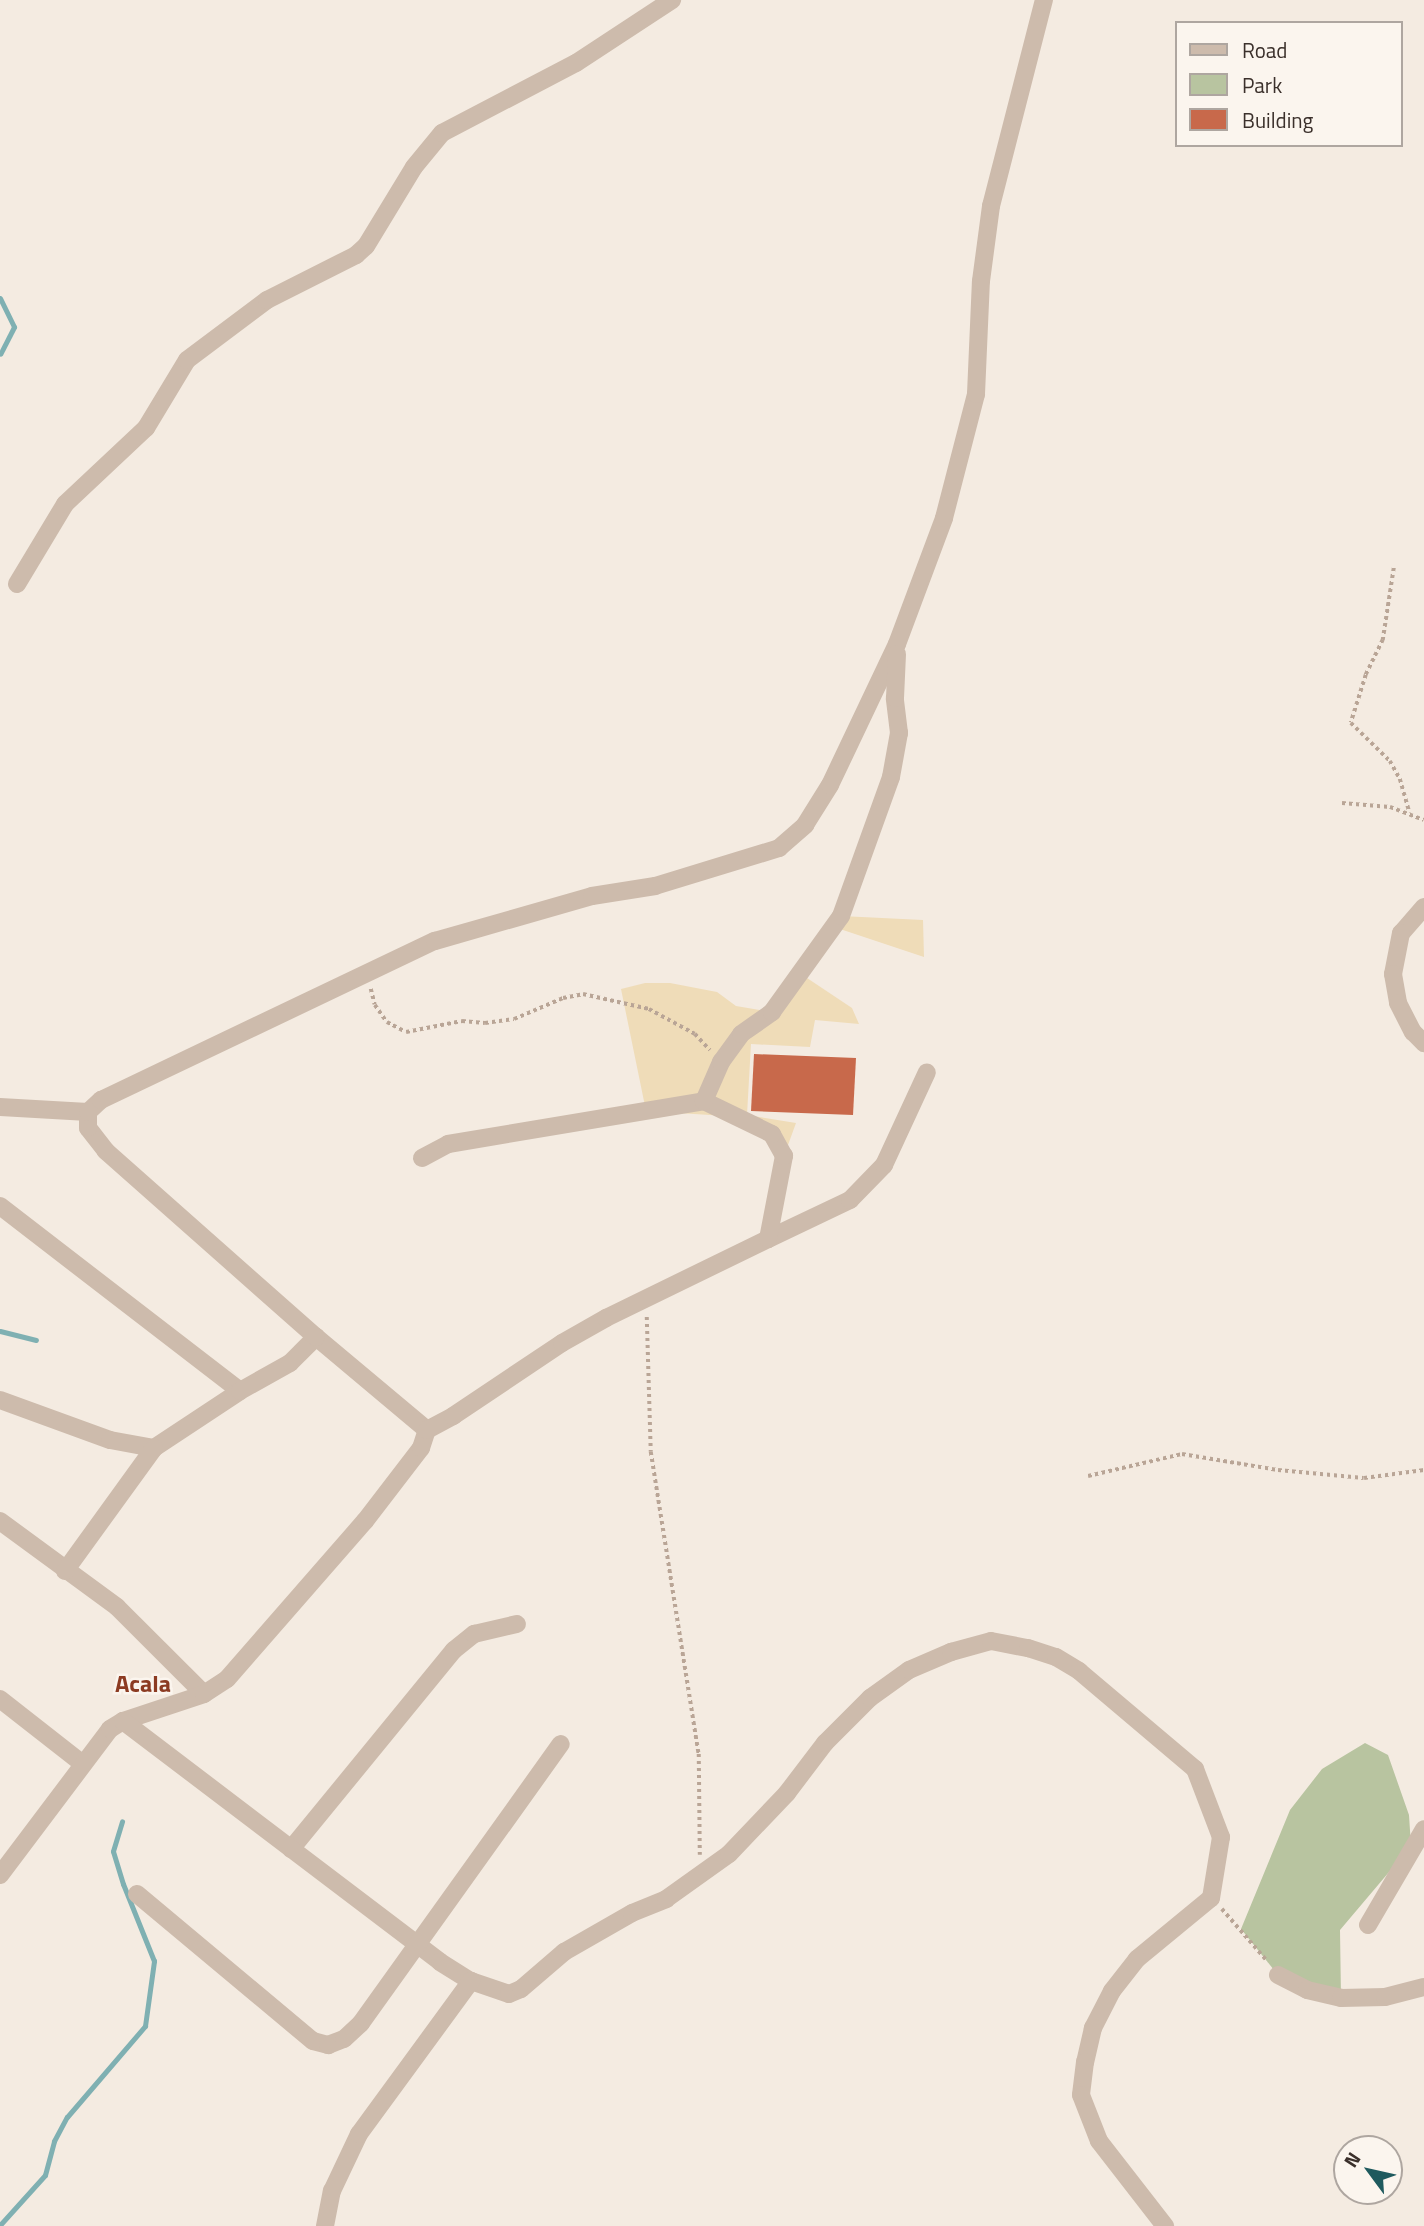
<!DOCTYPE html>
<html>
<head>
<meta charset="utf-8">
<style>
	body { margin:0 }
	#map { position:relative; width:1424px; height:2226px; overflow:hidden; background:#f4ebe1; font-family:"Titillium Web",sans-serif }
	div>[style] { position:absolute }
	.green>* { inset:0; background:#b8c4a0 }
	.sand>* { inset:0; background:#efdcb8 }
	.stream>* { height:5px; margin:-2.5px; padding:0 2.5px; transform-origin:2.5px; border-radius:2.5px; background:#7fb0b2 }
	.building>* { inset:0; background:#c8694b }
	.path>* { height:3.5px; margin-top:-1.75px; transform-origin:0; background:repeating-linear-gradient(90deg,#b9a596 0 3.5px,transparent 0 7px) }
	.minor>* { height:18px; margin:-9px; padding:0 9px; transform-origin:9px; border-radius:9px; background:#cdbbac }
	span { translate:-50% -50%; white-space:nowrap; text-align:center; line-height:1.15; -webkit-text-stroke:5px #fbf5ee; paint-order:stroke }
	.quarter-label { font-size:24px; color:#8c3b22; font-weight:700 }
	.legend { position:absolute; left:1175px; top:21px; width:228px; height:126px; box-sizing:border-box; background:#fbf5ee; border:2px solid #aea6a0; margin:0; padding:9px 12px; list-style:none; font-size:21px; color:#3b302b }
	.legend li { display:flex; align-items:center; gap:14px; height:35px }
	.legend b { width:35px; border:2px solid #aea6a0 }
	.north { position:absolute; left:1333px; top:2135px; width:70px; height:70px; box-sizing:border-box; background:#fbf5ee; border:2px solid #aea6a0; border-radius:50%; rotate:303deg; font-size:19px; font-weight:700; line-height:28px; text-align:center; color:#3b302b }
	.north::after { content:''; display:block; margin:auto; width:24px; height:32px; background:#1f5a5e; clip-path:polygon(50% 0,100% 100%,50% 72%,0 100%) }
</style>
</head>
<body>
<div id="map">
	<div class="green">
		<div style="clip-path:polygon(1365px 1743px,1388px 1755px,1409px 1815px,1411px 1846px,1340px 1930px,1341px 1998px,1278px 1975px,1241px 1929px,1290px 1810px,1322px 1769px)"></div>
	</div>
	<div class="sand">
		<div style="clip-path:polygon(841px 916px,923px 920px,924px 957px,834px 927px)"></div>
		<div style="clip-path:polygon(801px 974px,852px 1008px,859px 1024px,815px 1020px,810px 1047px,751px 1044px,747px 1115px,796px 1123px,784px 1156px,742px 1117px,646px 1111px,621px 989px,645px 983px,670px 983px,717px 992px,736px 1006px,772px 1012px)"></div>
	</div>
	<div class="stream">
		<div style="left:0;top:298px;width:32px;rotate:64deg"></div>
		<div style="left:14px;top:327px;width:30px;rotate:117deg"></div>
		<div style="left:0;top:1331px;width:37px;rotate:14deg"></div>
		<div style="left:0;top:2225px;width:67px;rotate:-48deg"></div>
		<div style="left:45px;top:2175px;width:35px;rotate:-75deg"></div>
		<div style="left:54px;top:2141px;width:27px;rotate:-62deg"></div>
		<div style="left:67px;top:2117px;width:120px;rotate:-49.4deg"></div>
		<div style="left:145px;top:2026px;width:66px;rotate:-82.1deg"></div>
		<div style="left:154px;top:1961px;width:83px;rotate:-111.9deg"></div>
		<div style="left:123px;top:1884px;width:34px;rotate:-107deg"></div>
		<div style="left:113px;top:1851px;width:31px;rotate:-73deg"></div>
	</div>
	<div class="building">
		<div style="clip-path:polygon(754px 1054px,856px 1058px,853px 1115px,751px 1111px)"></div>
	</div>
	<div class="path">
		<div style="left:1394px;top:568px;width:73px;rotate:98.7deg"></div>
		<div style="left:1383px;top:640px;width:39px;rotate:116deg"></div>
		<div style="left:1366px;top:675px;width:50px;rotate:107.4deg"></div>
		<div style="left:1351px;top:723px;width:54px;rotate:44.3deg"></div>
		<div style="left:1390px;top:761px;width:21px;rotate:61deg"></div>
		<div style="left:1400px;top:779px;width:35px;rotate:74deg"></div>
		<div style="left:1342px;top:803px;width:48px;rotate:4.8deg"></div>
		<div style="left:1390px;top:807px;width:36px;rotate:21deg"></div>
		<div style="left:371px;top:989px;width:16px;rotate:76deg"></div>
		<div style="left:375px;top:1005px;width:21px;rotate:55deg"></div>
		<div style="left:387px;top:1022px;width:21px;rotate:28deg"></div>
		<div style="left:406px;top:1032px;width:57px;rotate:-11.1deg"></div>
		<div style="left:462px;top:1021px;width:23px;rotate:5deg"></div>
		<div style="left:485px;top:1023px;width:29px;rotate:-8deg"></div>
		<div style="left:514px;top:1019px;width:53px;rotate:-23.2deg"></div>
		<div style="left:563px;top:998px;width:20px;rotate:-11deg"></div>
		<div style="left:583px;top:994px;width:68px;rotate:12.8deg"></div>
		<div style="left:649px;top:1009px;width:52px;rotate:28.5deg"></div>
		<div style="left:695px;top:1034px;width:22px;rotate:47deg"></div>
		<div style="left:647px;top:1317px;width:135px;rotate:88.3deg"></div>
		<div style="left:651px;top:1452px;width:306px;rotate:81deg"></div>
		<div style="left:699px;top:1754px;width:101px;rotate:89.4deg"></div>
		<div style="left:1088px;top:1476px;width:97px;rotate:-13.2deg"></div>
		<div style="left:1182px;top:1454px;width:97px;rotate:9.5deg"></div>
		<div style="left:1278px;top:1470px;width:86px;rotate:5.3deg"></div>
		<div style="left:1364px;top:1478px;width:61px;rotate:-7.6deg"></div>
		<div style="left:1222px;top:1909px;width:70px;rotate:49deg"></div>
	</div>
	<div class="minor">
		<div style="left:17px;top:584px;width:93px;rotate:-59deg"></div>
		<div style="left:65px;top:504px;width:111px;rotate:-43.2deg"></div>
		<div style="left:146px;top:428px;width:79px;rotate:-58.9deg"></div>
		<div style="left:187px;top:360px;width:100px;rotate:-36.9deg"></div>
		<div style="left:267px;top:300px;width:100px;rotate:-26.8deg"></div>
		<div style="left:356px;top:255px;width:13px;rotate:-42deg"></div>
		<div style="left:366px;top:246px;width:92px;rotate:-58.7deg"></div>
		<div style="left:414px;top:167px;width:44px;rotate:-50.5deg"></div>
		<div style="left:442px;top:133px;width:151px;rotate:-27.6deg"></div>
		<div style="left:576px;top:63px;width:115px;rotate:-33.3deg"></div>
		<div style="left:1424px;top:907px;width:35px;rotate:131deg"></div>
		<div style="left:1401px;top:933px;width:42px;rotate:101deg"></div>
		<div style="left:1393px;top:974px;width:29px;rotate:80deg"></div>
		<div style="left:1398px;top:1003px;width:33px;rotate:63deg"></div>
		<div style="left:1413px;top:1032px;width:16px;rotate:45deg"></div>
		<div style="left:0;top:1107px;width:88px;rotate:3.3deg"></div>
		<div style="left:422px;top:1158px;width:30px;rotate:-28deg"></div>
		<div style="left:448px;top:1144px;width:260px;rotate:-9.5deg"></div>
		<div style="left:0;top:1206px;width:303px;rotate:37.6deg"></div>
		<div style="left:768px;top:1239px;width:91px;rotate:-25.4deg"></div>
		<div style="left:850px;top:1200px;width:49px;rotate:-45.8deg"></div>
		<div style="left:884px;top:1165px;width:102px;rotate:-65.2deg"></div>
		<div style="left:0;top:1400px;width:117px;rotate:20deg"></div>
		<div style="left:110px;top:1440px;width:45px;rotate:10.3deg"></div>
		<div style="left:154px;top:1448px;width:103px;rotate:-33.5deg"></div>
		<div style="left:240px;top:1391px;width:57px;rotate:-29.2deg"></div>
		<div style="left:290px;top:1363px;width:37px;rotate:-45deg"></div>
		<div style="left:427px;top:1430px;width:145px;rotate:-140deg"></div>
		<div style="left:316px;top:1337px;width:281px;rotate:-138.5deg"></div>
		<div style="left:106px;top:1151px;width:29px;rotate:-128deg"></div>
		<div style="left:88px;top:1128px;width:16px;rotate:-90deg"></div>
		<div style="left:88px;top:1112px;width:18px;rotate:-43deg"></div>
		<div style="left:101px;top:1100px;width:370px;rotate:-25.5deg"></div>
		<div style="left:435px;top:941px;width:163px;rotate:-16deg"></div>
		<div style="left:592px;top:896px;width:64px;rotate:-9deg"></div>
		<div style="left:655px;top:886px;width:130px;rotate:-17deg"></div>
		<div style="left:779px;top:848px;width:35px;rotate:-41deg"></div>
		<div style="left:805px;top:825px;width:47px;rotate:-58deg"></div>
		<div style="left:830px;top:785px;width:156px;rotate:-64.6deg"></div>
		<div style="left:897px;top:644px;width:134px;rotate:-69.5deg"></div>
		<div style="left:944px;top:518px;width:128px;rotate:-75.5deg"></div>
		<div style="left:976px;top:394px;width:113px;rotate:-87.5deg"></div>
		<div style="left:981px;top:281px;width:76px;rotate:-82.4deg"></div>
		<div style="left:991px;top:206px;width:213px;rotate:-75.6deg"></div>
		<div style="left:0;top:1521px;width:145px;rotate:36.3deg"></div>
		<div style="left:117px;top:1607px;width:123px;rotate:45deg"></div>
		<div style="left:65px;top:1571px;width:152px;rotate:-54.1deg"></div>
		<div style="left:0;top:1699px;width:105px;rotate:38.1deg"></div>
		<div style="left:123px;top:1721px;width:85px;rotate:-18.4deg"></div>
		<div style="left:204px;top:1694px;width:27px;rotate:-33deg"></div>
		<div style="left:227px;top:1679px;width:210px;rotate:-48.9deg"></div>
		<div style="left:365px;top:1521px;width:92px;rotate:-52.5deg"></div>
		<div style="left:421px;top:1448px;width:19px;rotate:-72deg"></div>
		<div style="left:427px;top:1430px;width:30px;rotate:-28deg"></div>
		<div style="left:453px;top:1416px;width:131px;rotate:-33.8deg"></div>
		<div style="left:562px;top:1343px;width:51px;rotate:-29.6deg"></div>
		<div style="left:606px;top:1318px;width:180px;rotate:-26deg"></div>
		<div style="left:768px;top:1239px;width:85px;rotate:-79.1deg"></div>
		<div style="left:784px;top:1156px;width:25px;rotate:-119deg"></div>
		<div style="left:772px;top:1134px;width:76px;rotate:-154.1deg"></div>
		<div style="left:704px;top:1101px;width:43px;rotate:-66.4deg"></div>
		<div style="left:721px;top:1062px;width:34px;rotate:-54deg"></div>
		<div style="left:741px;top:1034px;width:38px;rotate:-35deg"></div>
		<div style="left:772px;top:1012px;width:118px;rotate:-54.3deg"></div>
		<div style="left:841px;top:916px;width:148px;rotate:-70.2deg"></div>
		<div style="left:891px;top:777px;width:45px;rotate:-79.7deg"></div>
		<div style="left:899px;top:733px;width:35px;rotate:-97deg"></div>
		<div style="left:895px;top:698px;width:44px;rotate:-87.4deg"></div>
		<div style="left:291px;top:1849px;width:257px;rotate:-50.7deg"></div>
		<div style="left:454px;top:1650px;width:26px;rotate:-39deg"></div>
		<div style="left:474px;top:1634px;width:44px;rotate:-13.1deg"></div>
		<div style="left:0;top:1875px;width:183px;rotate:-53deg"></div>
		<div style="left:110px;top:1729px;width:15px;rotate:-32deg"></div>
		<div style="left:123px;top:1721px;width:398px;rotate:37.2deg"></div>
		<div style="left:440px;top:1962px;width:36px;rotate:32deg"></div>
		<div style="left:471px;top:1981px;width:40px;rotate:18.9deg"></div>
		<div style="left:509px;top:1994px;width:13px;rotate:-23deg"></div>
		<div style="left:521px;top:1989px;width:57px;rotate:-40.7deg"></div>
		<div style="left:564px;top:1952px;width:78px;rotate:-29.8deg"></div>
		<div style="left:632px;top:1913px;width:37px;rotate:-22deg"></div>
		<div style="left:666px;top:1899px;width:77px;rotate:-35.5deg"></div>
		<div style="left:729px;top:1854px;width:84px;rotate:-46.4deg"></div>
		<div style="left:787px;top:1793px;width:63px;rotate:-52.8deg"></div>
		<div style="left:825px;top:1743px;width:64px;rotate:-45deg"></div>
		<div style="left:870px;top:1698px;width:48px;rotate:-35.7deg"></div>
		<div style="left:909px;top:1670px;width:46px;rotate:-23.2deg"></div>
		<div style="left:951px;top:1652px;width:41px;rotate:-15.4deg"></div>
		<div style="left:991px;top:1641px;width:38px;rotate:11deg"></div>
		<div style="left:1028px;top:1648px;width:29px;rotate:18deg"></div>
		<div style="left:1056px;top:1657px;width:27px;rotate:31deg"></div>
		<div style="left:1079px;top:1671px;width:152px;rotate:40.2deg"></div>
		<div style="left:1195px;top:1769px;width:73px;rotate:69.1deg"></div>
		<div style="left:1221px;top:1837px;width:62px;rotate:99.3deg"></div>
		<div style="left:1211px;top:1898px;width:96px;rotate:140.5deg"></div>
		<div style="left:1137px;top:1959px;width:41px;rotate:128deg"></div>
		<div style="left:1112px;top:1991px;width:42px;rotate:117.2deg"></div>
		<div style="left:1093px;top:2028px;width:35px;rotate:103deg"></div>
		<div style="left:1085px;top:2062px;width:33px;rotate:97deg"></div>
		<div style="left:1081px;top:2095px;width:49px;rotate:68.6deg"></div>
		<div style="left:1099px;top:2141px;width:108px;rotate:52.2deg"></div>
		<div style="left:137px;top:1894px;width:229px;rotate:39.9deg"></div>
		<div style="left:313px;top:2041px;width:16px;rotate:15deg"></div>
		<div style="left:328px;top:2045px;width:17px;rotate:-21deg"></div>
		<div style="left:344px;top:2039px;width:23px;rotate:-43deg"></div>
		<div style="left:361px;top:2023px;width:343px;rotate:-54.4deg"></div>
		<div style="left:1368px;top:1925px;width:111px;rotate:-59.7deg"></div>
		<div style="left:1278px;top:1975px;width:33px;rotate:27deg"></div>
		<div style="left:1307px;top:1990px;width:35px;rotate:13deg"></div>
		<div style="left:1341px;top:1998px;width:44px;rotate:-1.3deg"></div>
		<div style="left:1385px;top:1997px;width:40px;rotate:-14.4deg"></div>
		<div style="left:325px;top:2226px;width:36px;rotate:-79deg"></div>
		<div style="left:332px;top:2191px;width:63px;rotate:-64.7deg"></div>
		<div style="left:359px;top:2134px;width:190px;rotate:-53.8deg"></div>
	</div>
	<div class="quarter-label">
		<span style="left:143px;top:1684px">Acala</span>
	</div>
	<ul class="legend">
	<li><b style="height:9px;background:#cdbbac"></b>Road</li>
	<li><b style="height:19px;background:#b8c4a0"></b>Park</li>
	<li><b style="height:19px;background:#c8694b"></b>Building</li>
	</ul>
	<div class="north">N</div>
</div>
</body>
</html>
